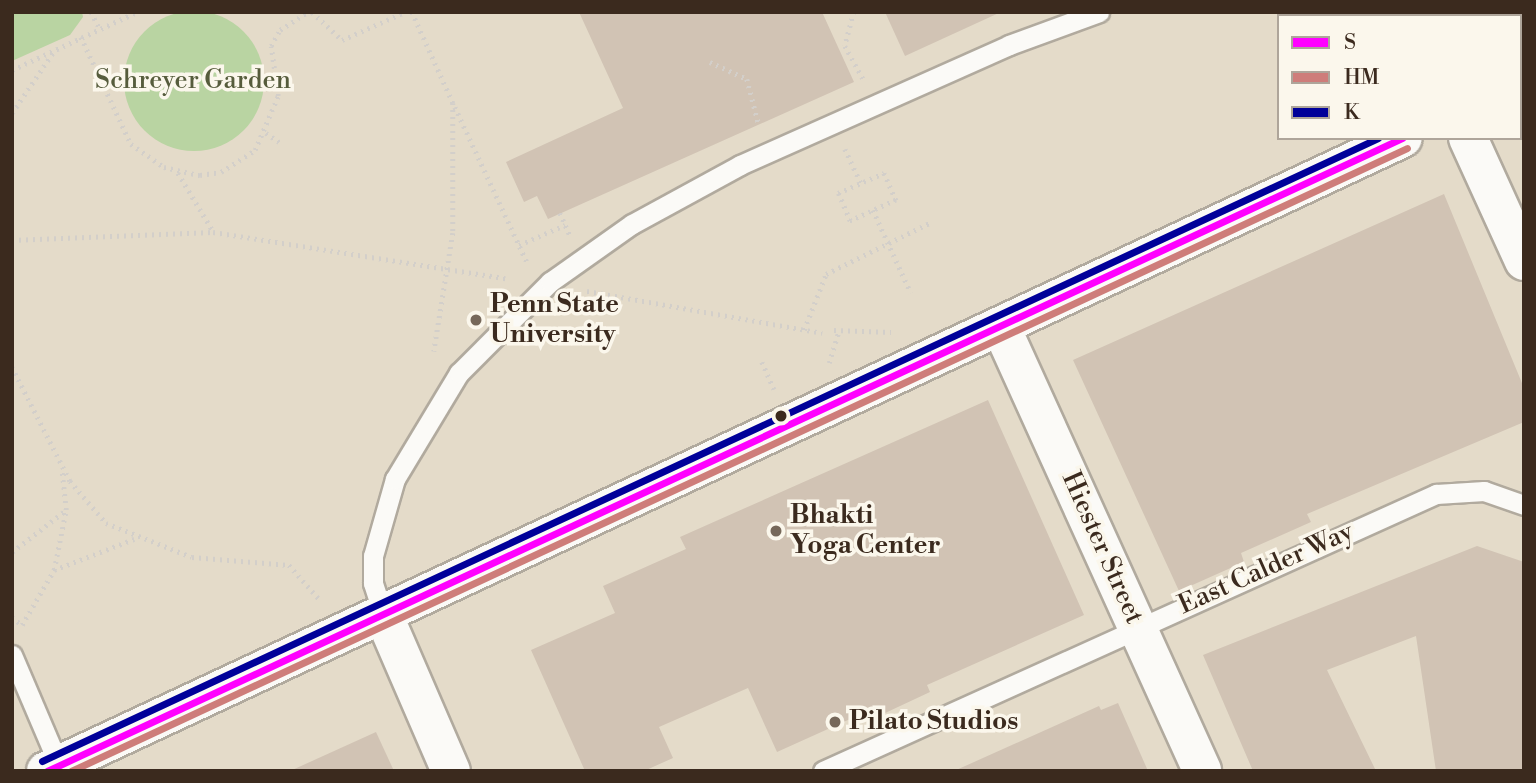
<!DOCTYPE html>
<html>
<head>
<meta charset="utf-8">
<style>
	body { margin:0 }
	#map { position:relative; width:1536px; height:783px; overflow:hidden; background:#e4dbc9; font-family:"Libre Bodoni",serif }
	div>[style] { position:absolute }
	.green>* { inset:0; background:#b9d4a2 }
	.round { border-radius:50% }
	.building>* { inset:0; background:#d1c3b4 }
	.path>* { height:4.5px; margin-top:-2.25px; transform-origin:0; background:repeating-linear-gradient(90deg,#d3cfca 0 2px,transparent 0 7px) }
	.roads { filter:drop-shadow(2px 0 #b1aa9e) drop-shadow(-2px 0 #b1aa9e) drop-shadow(0 2px #b1aa9e) drop-shadow(0 -2px #b1aa9e) }
	.lane>* { height:19px; margin:-9.5px; padding:0 9.5px; transform-origin:9.5px; border-radius:9.5px; background:#fbfaf7 }
	.street>* { height:38px; margin:-19px; padding:0 19px; transform-origin:19px; border-radius:19px; background:#fbfaf7 }
	.secondary>* { height:38px; margin:-19px; padding:0 19px; transform-origin:19px; border-radius:19px; background:#fbfaf7 }
	.primary>* { height:38px; margin:-19px; padding:0 19px; transform-origin:19px; border-radius:19px; background:#fbfaf7 }
	.bus-1>* { height:7px; margin:-3.5px; padding:0 3.5px; transform-origin:3.5px; border-radius:3.5px; background:#f0f }
	.bus-2>* { height:7px; margin:-3.5px; padding:0 3.5px; transform-origin:3.5px; border-radius:3.5px; background:#ce7d7a }
	.bus-3>* { height:7px; margin:-3.5px; padding:0 3.5px; transform-origin:3.5px; border-radius:3.5px; background:#009 }
	.dots>* { width:19px; height:19px; translate:-50% -50%; box-sizing:border-box; border:4px solid #fbf7ec; border-radius:50% }
	span { translate:-50% -50%; white-space:nowrap; text-align:center; line-height:1.15; -webkit-text-stroke:7px #fbf7ec; paint-order:stroke }
	.park-label { font-size:26px; color:#565c3c }
	.poi-label { font-size:26px; color:#3b2a1e; font-weight:700 }
	.left { translate:0 -50%; text-align:left }
	.street-label { font-size:26px; color:#3b2a1e }
	.frame { position:absolute; inset:0; border:14px solid #3b2a1e; pointer-events:none }
	.legend { position:absolute; left:1277px; top:14px; width:245px; height:126px; box-sizing:border-box; background:#fbf7ec; border:2px solid #aea59a; margin:0; padding:9px 12px; list-style:none; font-size:21px; color:#3b2a1e }
	.legend li { display:flex; align-items:center; gap:14px; height:35px }
	.legend b { width:35px; border:2px solid #aea59a }
</style>
</head>
<body>
<div id="map">
	<div class="green">
		<div class="round" style="left:124px;top:11px;width:140px;height:140px"></div>
		<div style="clip-path:polygon(12px 12px,82px 12px,83px 17px,70px 35px,12px 61px)"></div>
	</div>
	<div class="building">
		<div style="clip-path:polygon(579px 12px,822px 12px,854px 82px,548px 219px,537px 196px,524px 202px,506px 162px,623px 108px)"></div>
		<div style="clip-path:polygon(885px 12px,1001px 12px,905px 56px)"></div>
		<div style="clip-path:polygon(1444px 194px,1524px 388px,1524px 422px,1307px 514px,1311px 522px,1241px 553px,1244px 562px,1179px 591px,1073px 360px)"></div>
		<div style="clip-path:polygon(988px 400px,1084px 615px,927px 685px,930px 692px,883px 714px,879px 706px,777px 752px,748px 688px,659px 727px,673px 758px,644px 771px,585px 771px,531px 650px,615px 613px,603px 586px,686px 549px,680px 537px)"></div>
		<div style="clip-path:polygon(1477px 546px,1524px 562px,1524px 771px,1436px 771px,1416px 636px,1327px 670px,1376px 771px,1253px 771px,1203px 655px)"></div>
		<div style="clip-path:polygon(1118px 703px,1148px 771px,954px 771px,1099px 706px,1101px 710px)"></div>
		<div style="clip-path:polygon(376px 732px,394px 771px,290px 771px)"></div>
	</div>
	<div class="path">
		<div style="left:91px;top:12px;width:19px;rotate:62deg"></div>
		<div style="left:312px;top:12px;width:41px;rotate:43deg"></div>
		<div style="left:342px;top:40px;width:69px;rotate:-24deg"></div>
		<div style="left:412px;top:12px;width:100px;rotate:65.7deg"></div>
		<div style="left:453px;top:103px;width:130px;rotate:90deg"></div>
		<div style="left:453px;top:233px;width:120px;rotate:99.1deg"></div>
		<div style="left:854px;top:12px;width:35px;rotate:105deg"></div>
		<div style="left:845px;top:46px;width:38px;rotate:61deg"></div>
		<div style="left:81px;top:37px;width:118px;rotate:65deg"></div>
		<div style="left:131px;top:144px;width:40px;rotate:34.9deg"></div>
		<div style="left:164px;top:167px;width:37px;rotate:13deg"></div>
		<div style="left:200px;top:175px;width:21px;rotate:-8deg"></div>
		<div style="left:221px;top:172px;width:40px;rotate:-32.9deg"></div>
		<div style="left:255px;top:150px;width:59px;rotate:-66.9deg"></div>
		<div style="left:278px;top:96px;width:50px;rotate:-98deg"></div>
		<div style="left:271px;top:46px;width:18px;rotate:-61deg"></div>
		<div style="left:280px;top:30px;width:33px;rotate:-33deg"></div>
		<div style="left:710px;top:62px;width:41px;rotate:24.7deg"></div>
		<div style="left:747px;top:79px;width:48px;rotate:75.4deg"></div>
		<div style="left:12px;top:70px;width:138px;rotate:-24.9deg"></div>
		<div style="left:455px;top:107px;width:173px;rotate:65.1deg"></div>
		<div style="left:12px;top:113px;width:75px;rotate:-55.9deg"></div>
		<div style="left:266px;top:133px;width:18px;rotate:34deg"></div>
		<div style="left:845px;top:149px;width:38px;rotate:65deg"></div>
		<div style="left:178px;top:173px;width:68px;rotate:58.9deg"></div>
		<div style="left:884px;top:173px;width:30px;rotate:66deg"></div>
		<div style="left:896px;top:200px;width:51px;rotate:155.5deg"></div>
		<div style="left:850px;top:221px;width:30px;rotate:-113deg"></div>
		<div style="left:838px;top:193px;width:50px;rotate:-23.5deg"></div>
		<div style="left:873px;top:210px;width:91px;rotate:65.4deg"></div>
		<div style="left:560px;top:213px;width:24px;rotate:66deg"></div>
		<div style="left:12px;top:240px;width:201px;rotate:-2.3deg"></div>
		<div style="left:213px;top:232px;width:296px;rotate:9deg"></div>
		<div style="left:519px;top:245px;width:50px;rotate:-23.5deg"></div>
		<div style="left:587px;top:291px;width:239px;rotate:10.1deg"></div>
		<div style="left:804px;top:330px;width:60px;rotate:-68.6deg"></div>
		<div style="left:826px;top:274px;width:117px;rotate:-26.3deg"></div>
		<div style="left:834px;top:330px;width:57px;rotate:2deg"></div>
		<div style="left:762px;top:362px;width:30px;rotate:66deg"></div>
		<div style="left:829px;top:363px;width:34px;rotate:-73deg"></div>
		<div style="left:12px;top:367px;width:128px;rotate:63deg"></div>
		<div style="left:70px;top:481px;width:55px;rotate:49.4deg"></div>
		<div style="left:106px;top:523px;width:92px;rotate:21.6deg"></div>
		<div style="left:192px;top:557px;width:97px;rotate:4.7deg"></div>
		<div style="left:289px;top:565px;width:48px;rotate:48.4deg"></div>
		<div style="left:12px;top:552px;width:68px;rotate:-37.9deg"></div>
		<div style="left:54px;top:570px;width:86px;rotate:-21.2deg"></div>
		<div style="left:12px;top:617px;width:13px;rotate:39deg"></div>
		<div style="left:22px;top:625px;width:64px;rotate:-59.8deg"></div>
		<div style="left:54px;top:570px;width:61px;rotate:-78.7deg"></div>
		<div style="left:66px;top:510px;width:39px;rotate:-96deg"></div>
	</div>
	<div class="roads">
		<div class="lane">
			<div style="left:383px;top:614px;width:33px;rotate:-108deg"></div>
			<div style="left:373px;top:583px;width:27px;rotate:-90deg"></div>
			<div style="left:373px;top:556px;width:80px;rotate:-74.1deg"></div>
			<div style="left:395px;top:479px;width:124px;rotate:-58.9deg"></div>
			<div style="left:459px;top:373px;width:129px;rotate:-45deg"></div>
			<div style="left:550px;top:282px;width:100px;rotate:-35.3deg"></div>
			<div style="left:632px;top:224px;width:123px;rotate:-28.6deg"></div>
			<div style="left:740px;top:165px;width:295px;rotate:-24deg"></div>
			<div style="left:1009px;top:45px;width:96px;rotate:-20.1deg"></div>
			<div style="left:12px;top:655px;width:120px;rotate:66.9deg"></div>
			<div style="left:823px;top:771px;width:673px;rotate:-24.32deg"></div>
			<div style="left:1436px;top:494px;width:48px;rotate:-3.6deg"></div>
			<div style="left:1484px;top:491px;width:42px;rotate:19.3deg"></div>
		</div>
		<div class="street">
			<div style="left:1391px;top:12px;width:5px;rotate:53deg"></div>
			<div style="left:1001px;top:327px;width:487px;rotate:65.6deg"></div>
			<div style="left:383px;top:614px;width:171px;rotate:66.6deg"></div>
		</div>
		<div class="secondary">
			<div style="left:1468px;top:138px;width:135px;rotate:65.5deg"></div>
		</div>
		<div class="primary">
			<div style="left:1520px;top:84px;width:4px;rotate:-14deg"></div>
			<div style="left:46px;top:771px;width:1497px;rotate:-25.01deg"></div>
		</div>
	</div>
	<div class="bus-1">
		<div style="left:47px;top:771px;width:1496px;rotate:-25.04deg"></div>
	</div>
	<div class="bus-2">
		<div style="left:71px;top:771px;width:1474px;rotate:-25deg"></div>
	</div>
	<div class="bus-3">
		<div style="left:42px;top:761px;width:1474px;rotate:-25deg"></div>
	</div>
	<div class="dots">
		<div style="left:476px;top:320px;background:#76685a"></div>
		<div style="left:781px;top:416px;background:#3b2a1e"></div>
		<div style="left:776px;top:531px;background:#76685a"></div>
		<div style="left:835px;top:722px;background:#76685a"></div>
	</div>
	<div class="park-label">
		<span style="left:193px;top:81px">Schreyer Garden</span>
	</div>
	<div class="poi-label">
		<span class="left" style="left:490px;top:320px">Penn State<br>University</span>
		<span class="left" style="left:790px;top:531px">Bhakti<br>Yoga Center</span>
		<span class="left" style="left:849px;top:722px">Pilato Studios</span>
	</div>
	<div class="street-label">
		<span style="left:1102px;top:548px;rotate:66deg">Hiester Street</span>
		<span style="left:1266px;top:569px;rotate:-24deg">East Calder Way</span>
	</div>
	<div class="frame"></div>
	<ul class="legend">
	<li><b style="height:9px;background:#f0f"></b>S</li>
	<li><b style="height:9px;background:#ce7d7a"></b>HM</li>
	<li><b style="height:9px;background:#009"></b>K</li>
	</ul>
</div>
</body>
</html>
